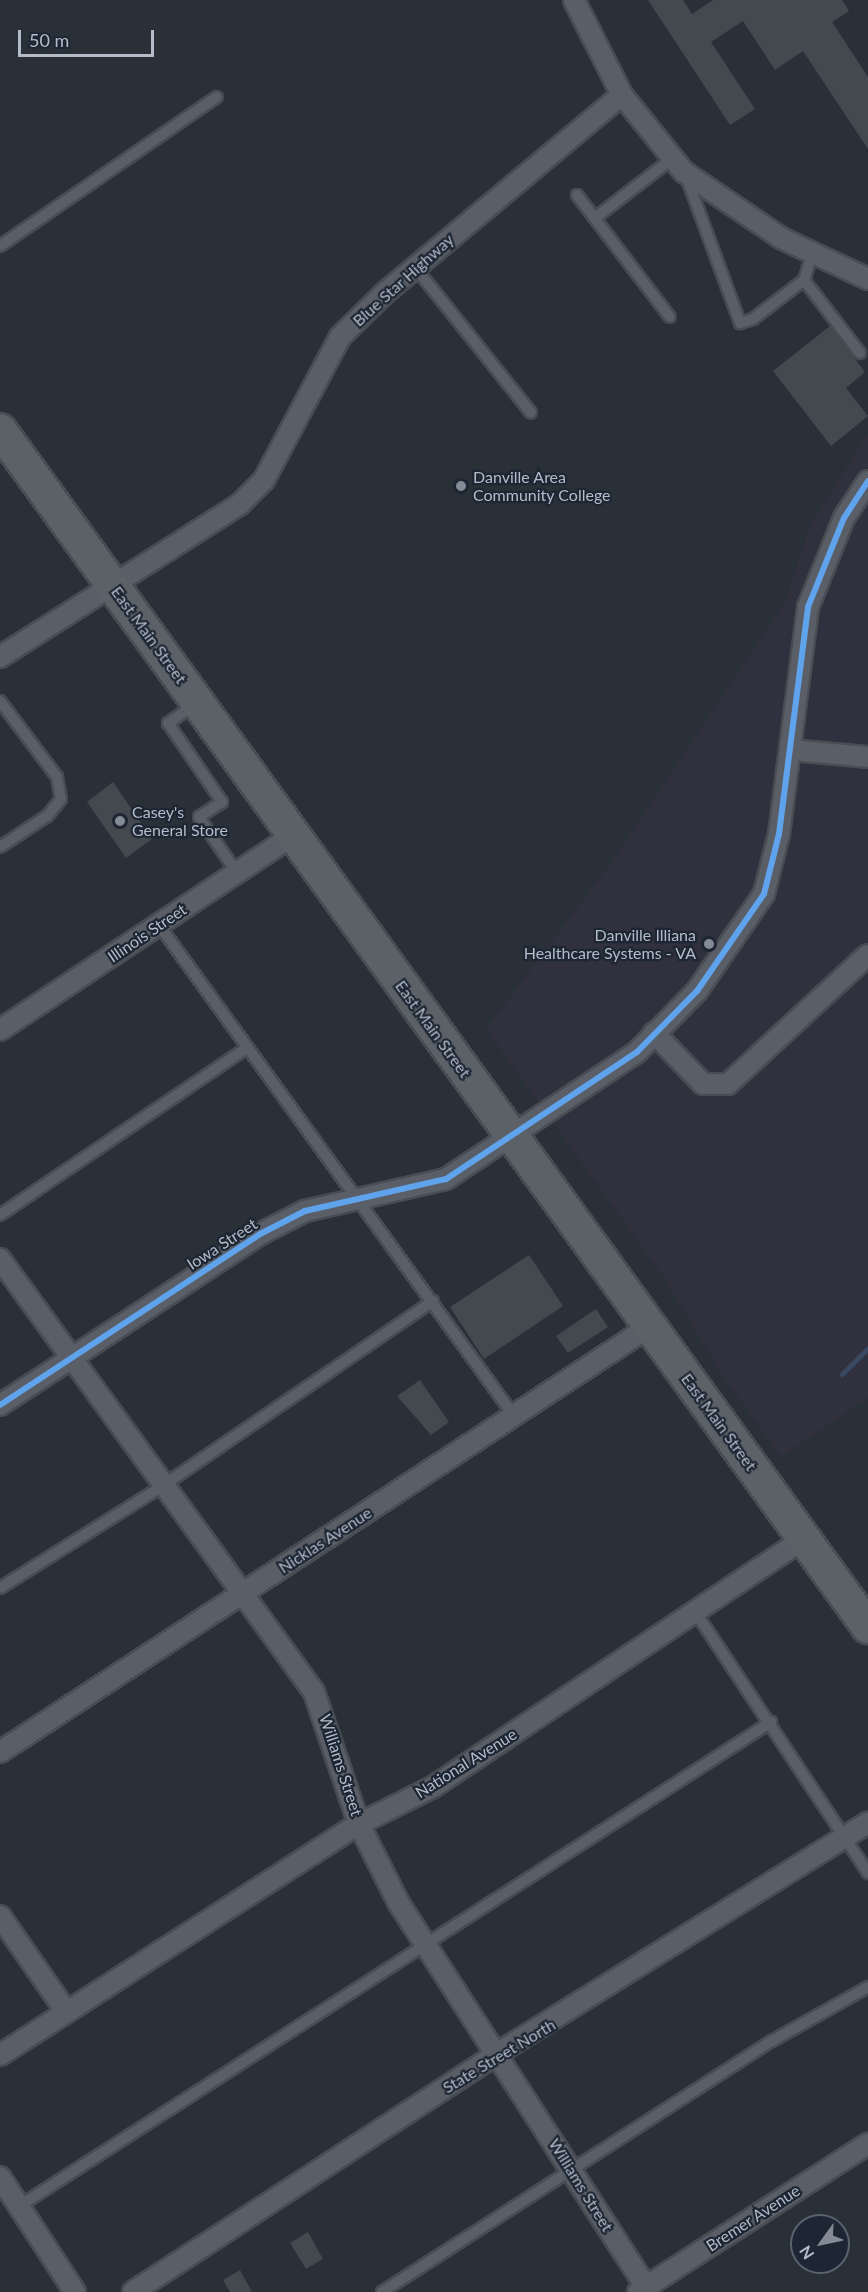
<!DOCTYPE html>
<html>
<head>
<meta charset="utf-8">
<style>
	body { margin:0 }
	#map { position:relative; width:868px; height:2292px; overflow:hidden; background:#2a3038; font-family:Lato,sans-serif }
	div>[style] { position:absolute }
	.medical>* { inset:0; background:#31303e }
	.stream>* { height:5px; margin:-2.5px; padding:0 2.5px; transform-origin:2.5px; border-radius:2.5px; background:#384963 }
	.building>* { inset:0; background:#444950 }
	.roads { filter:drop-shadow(2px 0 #484c53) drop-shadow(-2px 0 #484c53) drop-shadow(0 2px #484c53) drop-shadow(0 -2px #484c53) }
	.lane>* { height:10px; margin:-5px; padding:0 5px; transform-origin:5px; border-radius:5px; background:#5a5e66 }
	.street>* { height:20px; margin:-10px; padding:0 10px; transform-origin:10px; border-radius:10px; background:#5a5e66 }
	.primary>* { height:32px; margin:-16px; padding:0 16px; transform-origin:16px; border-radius:16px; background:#5c6168 }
	.cycleway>* { height:6px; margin:-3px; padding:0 3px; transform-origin:3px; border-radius:3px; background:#60a3ed }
	.dots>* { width:16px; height:16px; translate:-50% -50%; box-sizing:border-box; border:3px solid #1d2633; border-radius:50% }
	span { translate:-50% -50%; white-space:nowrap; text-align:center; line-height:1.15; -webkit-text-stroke:4.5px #1d2633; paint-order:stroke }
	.street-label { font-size:16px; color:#b4bcc9 }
	.poi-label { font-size:16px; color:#b4bcc9 }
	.left { translate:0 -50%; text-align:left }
	.right { translate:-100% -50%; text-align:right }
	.north { position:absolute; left:790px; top:2214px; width:60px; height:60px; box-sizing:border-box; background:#1d2633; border:2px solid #59626f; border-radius:50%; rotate:237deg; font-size:16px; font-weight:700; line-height:24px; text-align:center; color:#b4bcc9 }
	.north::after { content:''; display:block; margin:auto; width:21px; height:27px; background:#848b96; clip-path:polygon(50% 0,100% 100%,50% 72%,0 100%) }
	.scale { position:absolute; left:18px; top:30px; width:136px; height:27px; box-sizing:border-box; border:3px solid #b4bcc9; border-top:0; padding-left:8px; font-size:18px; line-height:21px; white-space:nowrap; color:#b4bcc9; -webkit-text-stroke:4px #1d2633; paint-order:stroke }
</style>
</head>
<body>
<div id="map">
	<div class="medical">
		<div style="clip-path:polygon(868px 434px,868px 1398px,781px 1457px,722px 1375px,665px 1279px,486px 1029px,614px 859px,786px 601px,811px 524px)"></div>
	</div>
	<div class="stream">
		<div style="left:842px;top:1374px;width:37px;rotate:-45deg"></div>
	</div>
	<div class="building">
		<div style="clip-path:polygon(648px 0,683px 0,692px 14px,713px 0,842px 0,849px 11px,832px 22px,868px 77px,868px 149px,803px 51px,775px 70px,743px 21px,711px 42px,755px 109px,730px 125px)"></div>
		<div style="clip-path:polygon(830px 326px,865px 372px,846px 388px,868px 416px,831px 446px,773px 371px)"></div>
		<div style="clip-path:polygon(113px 782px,152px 839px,126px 858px,87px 802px)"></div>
		<div style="clip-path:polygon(529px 1255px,563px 1306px,484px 1359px,450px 1307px)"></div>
		<div style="clip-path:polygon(596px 1309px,608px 1327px,568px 1353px,556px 1336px)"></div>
		<div style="clip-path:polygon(420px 1380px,449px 1422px,431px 1435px,397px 1396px)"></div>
		<div style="clip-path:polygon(308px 2232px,323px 2259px,306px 2269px,290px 2243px)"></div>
		<div style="clip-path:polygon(240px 2270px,252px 2292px,230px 2292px,223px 2280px)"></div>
	</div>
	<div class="roads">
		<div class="lane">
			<div style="left:686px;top:176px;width:157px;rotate:69.8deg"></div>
			<div style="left:740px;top:323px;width:14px;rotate:-17deg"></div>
			<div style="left:753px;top:319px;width:64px;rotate:-37.4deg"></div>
			<div style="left:804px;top:280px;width:26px;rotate:-72deg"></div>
			<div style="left:577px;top:195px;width:153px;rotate:52.7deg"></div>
			<div style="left:595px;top:218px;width:98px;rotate:-37.6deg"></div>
			<div style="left:0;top:246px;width:263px;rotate:-34.5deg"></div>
			<div style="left:415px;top:267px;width:186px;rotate:51.5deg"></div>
			<div style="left:804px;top:280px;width:92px;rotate:52.5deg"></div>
			<div style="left:0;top:701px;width:95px;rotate:53.1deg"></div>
			<div style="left:57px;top:777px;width:22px;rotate:80deg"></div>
			<div style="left:61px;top:799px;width:22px;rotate:129deg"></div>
			<div style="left:47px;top:816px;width:56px;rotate:146.6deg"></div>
			<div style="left:194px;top:705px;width:32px;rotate:145deg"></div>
			<div style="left:168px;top:723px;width:96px;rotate:55.6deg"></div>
			<div style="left:222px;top:802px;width:27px;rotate:147deg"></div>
			<div style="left:199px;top:817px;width:68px;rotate:55.8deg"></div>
			<div style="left:159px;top:925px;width:606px;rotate:54.13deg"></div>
			<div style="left:0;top:1215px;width:298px;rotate:-34.1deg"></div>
			<div style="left:0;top:1588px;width:194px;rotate:-32.1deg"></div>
			<div style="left:164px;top:1485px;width:326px;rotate:-34.4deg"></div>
			<div style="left:696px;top:1613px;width:312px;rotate:56.5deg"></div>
			<div style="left:18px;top:2207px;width:896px;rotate:-32.79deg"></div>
			<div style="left:382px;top:2292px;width:464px;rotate:-32.8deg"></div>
			<div style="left:772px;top:2041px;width:110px;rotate:-29.4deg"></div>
		</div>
		<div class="street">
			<div style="left:574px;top:0;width:106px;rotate:63.2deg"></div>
			<div style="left:0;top:657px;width:285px;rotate:-32.5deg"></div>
			<div style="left:240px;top:504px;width:34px;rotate:-45deg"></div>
			<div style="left:264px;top:480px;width:162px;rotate:-62deg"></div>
			<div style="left:340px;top:337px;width:64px;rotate:-44.4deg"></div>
			<div style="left:386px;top:292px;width:307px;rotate:-39.9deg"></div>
			<div style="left:622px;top:95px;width:99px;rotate:51.2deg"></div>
			<div style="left:684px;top:172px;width:117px;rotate:34.2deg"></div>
			<div style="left:781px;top:238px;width:96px;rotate:25.2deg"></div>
			<div style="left:791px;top:750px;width:77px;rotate:5.2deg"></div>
			<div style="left:0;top:1030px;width:353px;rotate:-33.6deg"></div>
			<div style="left:654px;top:1033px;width:71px;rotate:46.1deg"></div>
			<div style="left:703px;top:1084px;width:25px"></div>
			<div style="left:728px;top:1084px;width:190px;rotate:-42.7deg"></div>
			<div style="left:0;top:1259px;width:535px;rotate:54.05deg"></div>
			<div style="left:314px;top:1692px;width:139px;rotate:71.2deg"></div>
			<div style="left:359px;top:1824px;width:87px;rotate:63.4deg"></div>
			<div style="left:398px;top:1902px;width:464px;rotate:57.2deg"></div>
			<div style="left:0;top:1405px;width:311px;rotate:-33.3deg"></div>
			<div style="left:260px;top:1234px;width:51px;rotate:-27.1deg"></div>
			<div style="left:305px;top:1211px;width:145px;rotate:-12.8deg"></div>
			<div style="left:446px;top:1179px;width:229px;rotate:-33.6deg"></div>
			<div style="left:637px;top:1052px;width:86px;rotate:-45.5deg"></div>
			<div style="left:697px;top:991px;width:118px;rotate:-55.4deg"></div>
			<div style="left:764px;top:894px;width:62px;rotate:-76deg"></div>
			<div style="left:779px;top:834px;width:229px;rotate:-82.7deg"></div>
			<div style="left:808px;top:607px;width:96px;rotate:-68deg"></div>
			<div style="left:844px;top:518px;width:44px;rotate:-57deg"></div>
			<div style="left:0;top:1752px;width:776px;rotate:-33.22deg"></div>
			<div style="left:0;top:1916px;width:114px;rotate:55.3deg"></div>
			<div style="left:0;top:2055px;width:427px;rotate:-32.8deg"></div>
			<div style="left:359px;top:1824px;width:83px;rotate:-26.6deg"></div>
			<div style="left:433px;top:1787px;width:446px;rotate:-33.8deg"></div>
			<div style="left:0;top:2177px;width:137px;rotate:56.9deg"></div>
			<div style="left:133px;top:2292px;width:436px;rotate:-33.2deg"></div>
			<div style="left:498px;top:2053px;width:436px;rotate:-31.9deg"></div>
			<div style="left:638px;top:2292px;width:274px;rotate:-32.8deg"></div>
		</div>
		<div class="primary">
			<div style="left:0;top:430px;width:1479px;rotate:54.05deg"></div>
		</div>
	</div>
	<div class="cycleway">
		<div style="left:0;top:1405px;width:311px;rotate:-33.3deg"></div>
		<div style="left:260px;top:1234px;width:51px;rotate:-27.1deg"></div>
		<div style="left:305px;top:1211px;width:145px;rotate:-12.8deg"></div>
		<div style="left:446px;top:1179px;width:229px;rotate:-33.6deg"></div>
		<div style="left:637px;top:1052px;width:86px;rotate:-45.5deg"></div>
		<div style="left:697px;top:991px;width:118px;rotate:-55.4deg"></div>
		<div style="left:764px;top:894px;width:62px;rotate:-76deg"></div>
		<div style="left:779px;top:834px;width:229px;rotate:-82.7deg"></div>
		<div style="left:808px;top:607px;width:96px;rotate:-68deg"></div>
		<div style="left:844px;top:518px;width:44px;rotate:-57deg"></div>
	</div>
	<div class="dots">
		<div style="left:461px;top:486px;background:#848b96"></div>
		<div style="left:120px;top:821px;background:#848b96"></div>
		<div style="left:709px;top:944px;background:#848b96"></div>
	</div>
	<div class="street-label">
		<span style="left:403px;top:280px;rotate:-42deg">Blue Star Highway</span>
		<span style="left:149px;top:635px;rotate:54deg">East Main Street</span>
		<span style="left:147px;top:933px;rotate:-34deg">Illinois Street</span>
		<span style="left:433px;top:1029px;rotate:54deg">East Main Street</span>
		<span style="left:222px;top:1244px;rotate:-33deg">Iowa Street</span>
		<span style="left:719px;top:1422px;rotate:54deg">East Main Street</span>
		<span style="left:325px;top:1540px;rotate:-33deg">Nicklas Avenue</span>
		<span style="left:466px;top:1763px;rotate:-32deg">National Avenue</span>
		<span style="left:341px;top:1765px;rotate:72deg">Williams Street</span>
		<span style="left:499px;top:2056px;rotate:-31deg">State Street North</span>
		<span style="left:581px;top:2185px;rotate:58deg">Williams Street</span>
		<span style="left:753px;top:2218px;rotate:-33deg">Bremer Avenue</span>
	</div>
	<div class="poi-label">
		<span class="left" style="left:473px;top:486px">Danville Area<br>Community College</span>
		<span class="left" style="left:132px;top:821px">Casey's<br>General Store</span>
		<span class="right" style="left:696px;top:944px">Danville Illiana<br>Healthcare Systems - VA</span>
	</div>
	<div class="north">N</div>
	<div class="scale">50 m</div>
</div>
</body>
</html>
